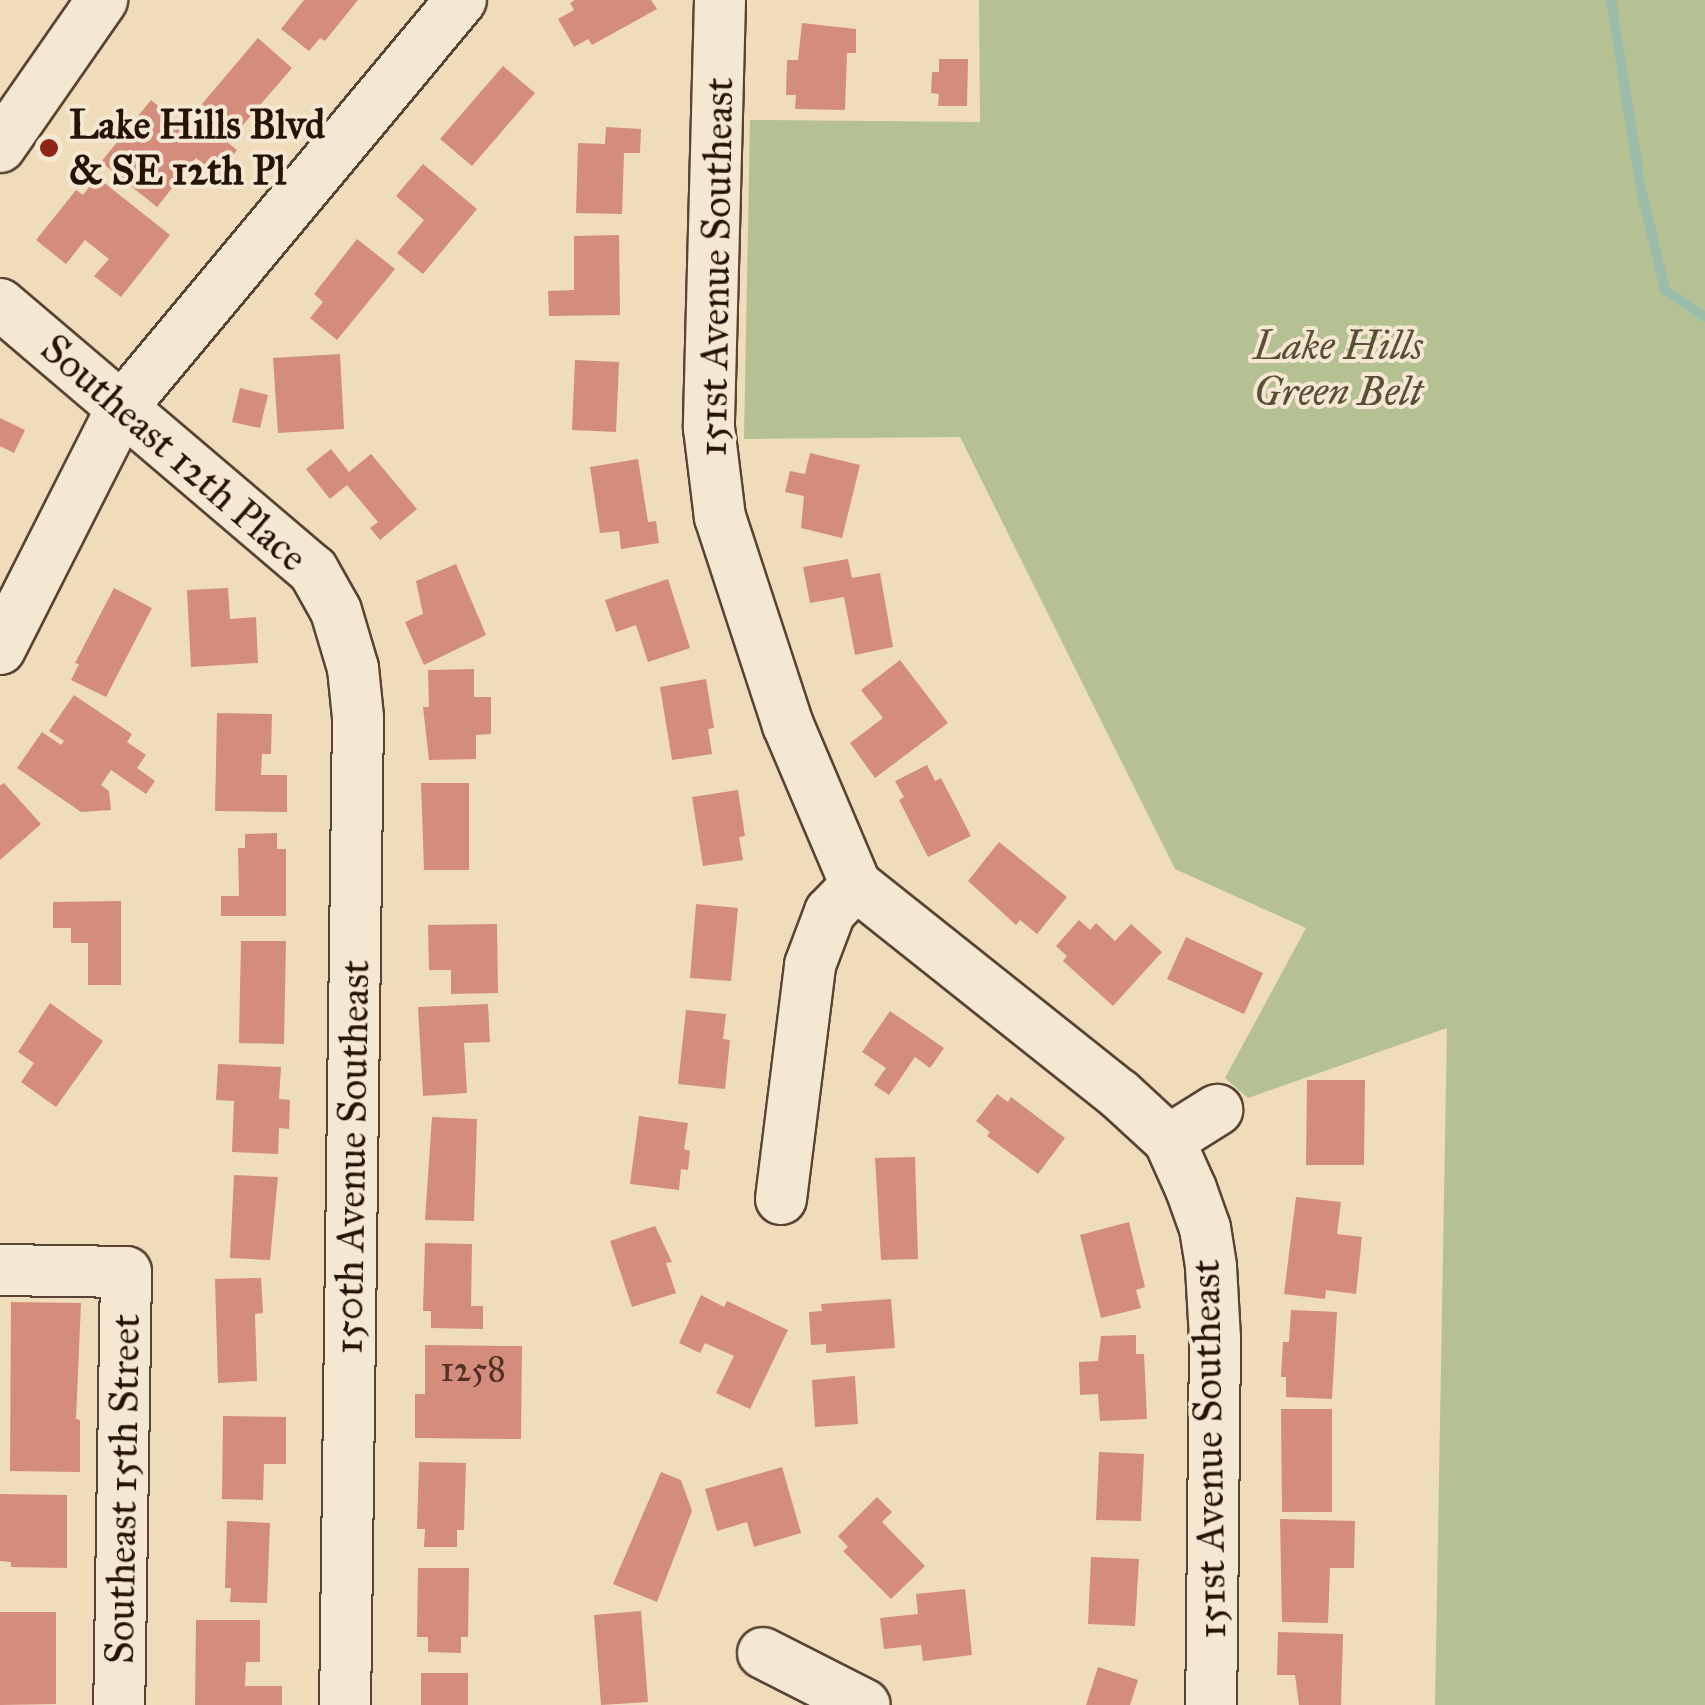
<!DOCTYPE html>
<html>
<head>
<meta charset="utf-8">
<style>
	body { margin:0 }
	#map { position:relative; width:1705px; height:1705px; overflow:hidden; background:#efdcbb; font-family:"IM FELL Great Primer",serif }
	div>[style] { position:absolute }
	.green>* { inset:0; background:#b6c193 }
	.stream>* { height:10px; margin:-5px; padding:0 5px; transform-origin:5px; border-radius:5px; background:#9bbcaa }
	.building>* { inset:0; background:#d48c7d }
	.roads { filter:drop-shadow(2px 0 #594433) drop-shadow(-2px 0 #594433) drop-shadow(0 2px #594433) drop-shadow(0 -2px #594433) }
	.minor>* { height:50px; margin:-25px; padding:0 25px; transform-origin:25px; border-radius:25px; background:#f5e8d3 }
	.dots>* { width:28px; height:28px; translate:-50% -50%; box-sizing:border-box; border:5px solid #f5e8d3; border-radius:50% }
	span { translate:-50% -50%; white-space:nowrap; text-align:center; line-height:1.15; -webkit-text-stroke:8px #f5e8d3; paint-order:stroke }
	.number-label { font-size:35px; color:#523024 }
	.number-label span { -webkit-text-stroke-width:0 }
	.poi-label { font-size:40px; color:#271206; font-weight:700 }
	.left { translate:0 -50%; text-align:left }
	.street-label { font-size:40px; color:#271206 }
	.park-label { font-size:40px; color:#594f37; font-style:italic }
</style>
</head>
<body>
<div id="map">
	<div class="green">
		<div style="clip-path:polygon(979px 0,1705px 0,1705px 1705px,1435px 1705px,1447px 1028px,1248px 1098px,1225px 1078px,1306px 928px,1175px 869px,960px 437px,744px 439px,750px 120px,980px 122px)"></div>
	</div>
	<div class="stream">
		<div style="left:1611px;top:0;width:191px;rotate:81deg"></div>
		<div style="left:1641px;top:189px;width:104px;rotate:76.6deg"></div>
		<div style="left:1665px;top:290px;width:48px;rotate:34deg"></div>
	</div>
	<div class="building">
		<div style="clip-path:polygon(304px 0,358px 0,325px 41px,320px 38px,309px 51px,281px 29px)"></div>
		<div style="clip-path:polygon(575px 0,651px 0,657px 9px,592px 45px,588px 39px,574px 47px,558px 19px,574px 10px,570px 3px)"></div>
		<div style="clip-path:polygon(802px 23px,856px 29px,856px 53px,847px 53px,845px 110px,795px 109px,796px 95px,786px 95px,787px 60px,798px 60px)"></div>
		<div style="clip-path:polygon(258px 38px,292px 68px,236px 133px,202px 104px)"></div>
		<div style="clip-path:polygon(939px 59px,968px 59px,967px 106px,938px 106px,939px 94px,931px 93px,932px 72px,939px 72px)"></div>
		<div style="clip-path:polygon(503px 66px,535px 93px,472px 166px,440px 139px)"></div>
		<div style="clip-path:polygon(151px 100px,200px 140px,210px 129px,237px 150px,218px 175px,196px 158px,157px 207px,101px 162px)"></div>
		<div style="clip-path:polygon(606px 127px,641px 129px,640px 153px,624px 153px,622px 214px,576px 213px,578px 143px,605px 144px)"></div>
		<div style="clip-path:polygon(423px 164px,477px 209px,423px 274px,397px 253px,424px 220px,396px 196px)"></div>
		<div style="clip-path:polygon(97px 177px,170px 235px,121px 297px,94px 276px,109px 259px,85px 240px,66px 264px,36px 240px,76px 190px,83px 195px)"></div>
		<div style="clip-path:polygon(619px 235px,620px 315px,549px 316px,548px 291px,574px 290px,574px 236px)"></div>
		<div style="clip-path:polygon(357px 239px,395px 269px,337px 340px,310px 318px,323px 302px,314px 294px)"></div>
		<div style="clip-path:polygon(340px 354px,344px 429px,278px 433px,273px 358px)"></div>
		<div style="clip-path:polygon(575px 360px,619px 362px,616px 432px,572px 430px)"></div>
		<div style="clip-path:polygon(240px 388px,268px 395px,260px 428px,232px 422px)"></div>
		<div style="clip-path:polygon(0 418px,25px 430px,14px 453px,0 446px)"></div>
		<div style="clip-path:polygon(331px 449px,349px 472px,371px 454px,417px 509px,380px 540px,370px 528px,378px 522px,347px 485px,330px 499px,306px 469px)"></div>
		<div style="clip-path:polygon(810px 453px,860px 465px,842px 538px,801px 528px,804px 496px,785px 492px,790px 471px,805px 474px)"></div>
		<div style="clip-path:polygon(638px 459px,648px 522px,656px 521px,659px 543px,621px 549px,619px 531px,600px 533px,590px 467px)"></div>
		<div style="clip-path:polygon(848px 559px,852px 578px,880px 573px,893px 647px,855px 655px,844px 597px,810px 603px,803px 567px)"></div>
		<div style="clip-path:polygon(456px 564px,486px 635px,424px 665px,405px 622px,423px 614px,416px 581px)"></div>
		<div style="clip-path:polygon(668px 579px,690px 648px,648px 662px,636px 625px,616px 632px,605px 600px)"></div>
		<div style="clip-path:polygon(114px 588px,152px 608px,106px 697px,71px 680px,79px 664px,75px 663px)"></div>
		<div style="clip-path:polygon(228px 588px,230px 619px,256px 617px,258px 663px,191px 667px,187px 590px)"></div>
		<div style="clip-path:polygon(900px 660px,948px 723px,875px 778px,850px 743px,883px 718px,861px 690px)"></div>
		<div style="clip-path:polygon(474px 669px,474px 697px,491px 697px,491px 734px,476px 735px,476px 759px,429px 760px,423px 707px,429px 707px,428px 670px)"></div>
		<div style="clip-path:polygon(706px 679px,714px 728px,708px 729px,712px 754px,672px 760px,660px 687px)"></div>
		<div style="clip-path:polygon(74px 695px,132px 734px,127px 742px,146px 755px,137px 768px,155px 781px,146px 794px,111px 770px,101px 785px,109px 791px,111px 810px,81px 812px,17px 768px,42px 732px,61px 745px,64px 741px,49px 731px)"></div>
		<div style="clip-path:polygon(217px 713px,272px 714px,271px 754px,262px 754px,261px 775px,287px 775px,287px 812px,215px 811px)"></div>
		<div style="clip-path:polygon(927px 765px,935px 781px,941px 778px,971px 836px,928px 857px,899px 800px,904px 797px,895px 781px)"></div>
		<div style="clip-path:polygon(4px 783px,41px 824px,0 860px,0 786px)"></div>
		<div style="clip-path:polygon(421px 783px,469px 783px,469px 870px,424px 870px)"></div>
		<div style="clip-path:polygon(738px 790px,745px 836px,739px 837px,743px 860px,703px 866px,692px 797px)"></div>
		<div style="clip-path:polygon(277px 833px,277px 849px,286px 849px,286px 916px,221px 916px,221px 896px,239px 896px,238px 848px,245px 848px,245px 834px)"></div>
		<div style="clip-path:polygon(999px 842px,1067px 897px,1037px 934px,1020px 920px,1016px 925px,968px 881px)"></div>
		<div style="clip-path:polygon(121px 901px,121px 985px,88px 985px,88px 943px,71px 943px,71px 928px,53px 928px,53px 902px)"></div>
		<div style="clip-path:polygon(696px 904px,738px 908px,731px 981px,690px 978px)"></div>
		<div style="clip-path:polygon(1079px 920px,1090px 930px,1096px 923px,1115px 941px,1131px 924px,1162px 952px,1113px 1006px,1063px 961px,1067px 956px,1056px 946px)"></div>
		<div style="clip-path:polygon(497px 924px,498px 993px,451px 994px,451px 970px,429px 970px,428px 925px)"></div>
		<div style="clip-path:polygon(1186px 937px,1263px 973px,1244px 1014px,1167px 979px)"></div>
		<div style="clip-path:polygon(241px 941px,286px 941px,284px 1044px,239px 1043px)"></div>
		<div style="clip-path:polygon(50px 1003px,103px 1041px,56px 1107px,21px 1082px,34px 1063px,18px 1052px)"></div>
		<div style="clip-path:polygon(488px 1004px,490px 1042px,464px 1043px,467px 1093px,423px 1096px,418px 1007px)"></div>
		<div style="clip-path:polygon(686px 1010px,726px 1014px,723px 1039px,730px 1040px,725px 1089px,678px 1084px)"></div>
		<div style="clip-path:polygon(890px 1011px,944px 1048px,930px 1068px,915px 1057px,889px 1095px,874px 1085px,886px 1068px,862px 1052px)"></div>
		<div style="clip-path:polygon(218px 1064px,281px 1067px,279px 1099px,290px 1100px,289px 1129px,279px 1128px,278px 1154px,232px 1152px,234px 1101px,216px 1100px)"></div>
		<div style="clip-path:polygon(1307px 1080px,1365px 1080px,1364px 1165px,1306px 1165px)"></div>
		<div style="clip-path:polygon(997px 1094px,1008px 1102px,1011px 1097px,1065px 1138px,1038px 1174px,987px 1136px,990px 1132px,976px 1121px)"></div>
		<div style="clip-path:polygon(639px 1116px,688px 1123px,684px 1149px,690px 1151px,688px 1170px,681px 1169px,679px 1190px,630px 1184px)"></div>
		<div style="clip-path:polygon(432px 1117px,477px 1119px,474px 1221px,425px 1220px)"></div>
		<div style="clip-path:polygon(915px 1157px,918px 1259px,881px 1260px,875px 1158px)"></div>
		<div style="clip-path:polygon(234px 1175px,278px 1177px,270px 1260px,230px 1258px)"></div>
		<div style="clip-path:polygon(1296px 1197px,1341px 1202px,1337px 1234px,1362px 1237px,1356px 1294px,1326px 1290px,1325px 1299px,1284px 1294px)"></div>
		<div style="clip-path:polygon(1129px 1222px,1145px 1287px,1136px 1290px,1141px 1308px,1101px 1318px,1080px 1235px)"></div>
		<div style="clip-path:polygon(655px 1226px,672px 1262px,666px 1263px,676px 1293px,632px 1307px,610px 1241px)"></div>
		<div style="clip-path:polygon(425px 1243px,472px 1244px,471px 1306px,483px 1306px,483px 1329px,431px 1328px,431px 1311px,423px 1311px)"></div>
		<div style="clip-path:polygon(261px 1278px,263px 1313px,255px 1314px,257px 1381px,218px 1383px,215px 1279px)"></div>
		<div style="clip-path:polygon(701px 1295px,724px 1307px,727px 1301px,788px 1330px,750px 1409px,716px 1393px,734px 1356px,705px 1343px,700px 1353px,679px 1343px)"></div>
		<div style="clip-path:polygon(891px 1299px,895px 1348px,826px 1353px,826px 1344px,811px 1345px,809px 1312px,822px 1311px,821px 1304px)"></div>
		<div style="clip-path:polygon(11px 1302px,81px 1303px,76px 1419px,80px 1420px,80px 1472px,10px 1471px)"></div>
		<div style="clip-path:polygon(1291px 1310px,1337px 1312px,1332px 1399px,1286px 1397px,1286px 1377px,1281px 1377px,1283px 1342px,1289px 1342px)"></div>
		<div style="clip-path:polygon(1136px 1335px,1136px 1354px,1144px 1354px,1147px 1419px,1100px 1421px,1098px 1394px,1080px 1395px,1079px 1362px,1098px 1361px,1101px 1336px)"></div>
		<div style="clip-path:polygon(425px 1345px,522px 1346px,521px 1439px,415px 1438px,415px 1394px,425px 1394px)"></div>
		<div style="clip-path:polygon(855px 1376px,858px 1424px,815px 1427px,812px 1380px)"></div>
		<div style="clip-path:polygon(1281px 1409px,1332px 1409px,1332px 1512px,1282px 1512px)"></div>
		<div style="clip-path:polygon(223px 1416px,286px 1417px,286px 1464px,264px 1464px,263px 1500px,222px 1499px)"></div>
		<div style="clip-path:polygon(1099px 1452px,1144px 1454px,1141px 1521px,1096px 1520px)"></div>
		<div style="clip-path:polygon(419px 1462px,466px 1463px,464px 1530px,457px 1530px,457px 1547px,424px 1547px,425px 1529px,417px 1529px)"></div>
		<div style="clip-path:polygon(782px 1467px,801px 1533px,754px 1547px,747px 1522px,717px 1531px,705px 1489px)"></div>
		<div style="clip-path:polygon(661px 1472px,681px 1480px,692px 1511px,657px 1602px,613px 1584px)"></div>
		<div style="clip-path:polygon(0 1494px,67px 1495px,67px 1568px,11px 1567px,11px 1562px,0 1561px)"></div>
		<div style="clip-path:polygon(877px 1497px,892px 1512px,882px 1522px,925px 1566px,891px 1599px,843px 1551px,848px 1547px,838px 1536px)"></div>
		<div style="clip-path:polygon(1280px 1519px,1355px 1521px,1354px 1568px,1330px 1568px,1328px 1623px,1282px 1622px)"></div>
		<div style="clip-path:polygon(227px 1521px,270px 1523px,267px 1603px,230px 1602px,231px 1588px,225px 1588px)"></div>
		<div style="clip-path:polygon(1091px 1557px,1139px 1559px,1135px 1626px,1088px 1624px)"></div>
		<div style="clip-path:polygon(418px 1568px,469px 1568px,468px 1637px,461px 1637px,461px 1653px,428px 1652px,428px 1637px,417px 1637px)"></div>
		<div style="clip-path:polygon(965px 1589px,972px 1655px,923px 1661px,921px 1645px,884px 1649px,880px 1618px,918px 1614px,916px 1594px)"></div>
		<div style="clip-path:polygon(641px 1611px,648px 1702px,601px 1705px,594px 1615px)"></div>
		<div style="clip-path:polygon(0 1612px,56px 1612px,56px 1704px,0 1705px)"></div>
		<div style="clip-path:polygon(196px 1620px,260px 1620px,260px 1662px,246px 1662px,245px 1686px,282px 1686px,282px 1705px,195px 1705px)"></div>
		<div style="clip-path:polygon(1278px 1632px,1343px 1634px,1341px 1705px,1299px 1705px,1295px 1675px,1277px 1675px)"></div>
		<div style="clip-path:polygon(1098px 1667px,1138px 1680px,1130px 1705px,1086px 1705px)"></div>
		<div style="clip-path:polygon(421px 1673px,468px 1673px,468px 1705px,421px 1705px)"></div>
	</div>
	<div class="roads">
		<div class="minor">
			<div style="left:720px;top:0;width:428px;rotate:91.5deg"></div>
			<div style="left:709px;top:428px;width:90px;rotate:83deg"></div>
			<div style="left:720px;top:517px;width:219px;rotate:71.9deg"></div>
			<div style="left:788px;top:725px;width:174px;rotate:67deg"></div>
			<div style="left:856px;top:885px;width:336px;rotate:38.5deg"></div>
			<div style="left:1119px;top:1094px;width:68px;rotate:42.6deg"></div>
			<div style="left:1169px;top:1140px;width:54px;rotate:65.8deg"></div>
			<div style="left:1191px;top:1189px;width:41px;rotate:70.3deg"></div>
			<div style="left:1205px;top:1228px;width:39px;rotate:81deg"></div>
			<div style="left:1211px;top:1267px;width:71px;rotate:86.8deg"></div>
			<div style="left:1215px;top:1338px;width:367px;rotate:90.6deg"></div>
			<div style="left:0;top:147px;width:179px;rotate:-55.2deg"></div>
			<div style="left:0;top:304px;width:411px;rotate:40.4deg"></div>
			<div style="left:313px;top:570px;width:47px;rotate:60.7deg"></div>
			<div style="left:336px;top:611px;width:59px;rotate:73.4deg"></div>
			<div style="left:353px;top:668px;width:49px;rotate:84.2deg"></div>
			<div style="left:358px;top:717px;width:988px;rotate:90.75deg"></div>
			<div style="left:0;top:649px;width:272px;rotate:-63.2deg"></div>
			<div style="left:123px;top:406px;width:528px;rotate:-50.22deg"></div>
			<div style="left:1169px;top:1140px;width:57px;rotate:-32deg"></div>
			<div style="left:781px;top:1199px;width:236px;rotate:-82.9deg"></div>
			<div style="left:810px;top:965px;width:57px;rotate:-69.3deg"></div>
			<div style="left:830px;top:912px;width:37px;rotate:-46deg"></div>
			<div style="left:0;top:1270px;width:126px;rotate:0.9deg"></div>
			<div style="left:126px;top:1272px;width:433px;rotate:90.9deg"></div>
			<div style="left:763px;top:1653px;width:114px;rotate:27deg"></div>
		</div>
	</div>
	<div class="dots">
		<div style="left:49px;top:148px;background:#8f2418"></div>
	</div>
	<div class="number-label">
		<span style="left:473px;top:1370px">1258</span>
	</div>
	<div class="poi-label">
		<span class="left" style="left:69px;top:148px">Lake Hills Blvd<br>&amp; SE 12th Pl</span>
	</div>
	<div class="street-label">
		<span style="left:716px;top:267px;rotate:-89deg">151st Avenue Southeast</span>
		<span style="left:174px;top:453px;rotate:41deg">Southeast 12th Place</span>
		<span style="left:352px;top:1157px;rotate:-89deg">150th Avenue Southeast</span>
		<span style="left:1209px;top:1449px;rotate:-91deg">151st Avenue Southeast</span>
		<span style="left:123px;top:1489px;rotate:-89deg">Southeast 15th Street</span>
	</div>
	<div class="park-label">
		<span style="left:1338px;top:369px">Lake Hills<br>Green Belt</span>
	</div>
</div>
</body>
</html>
